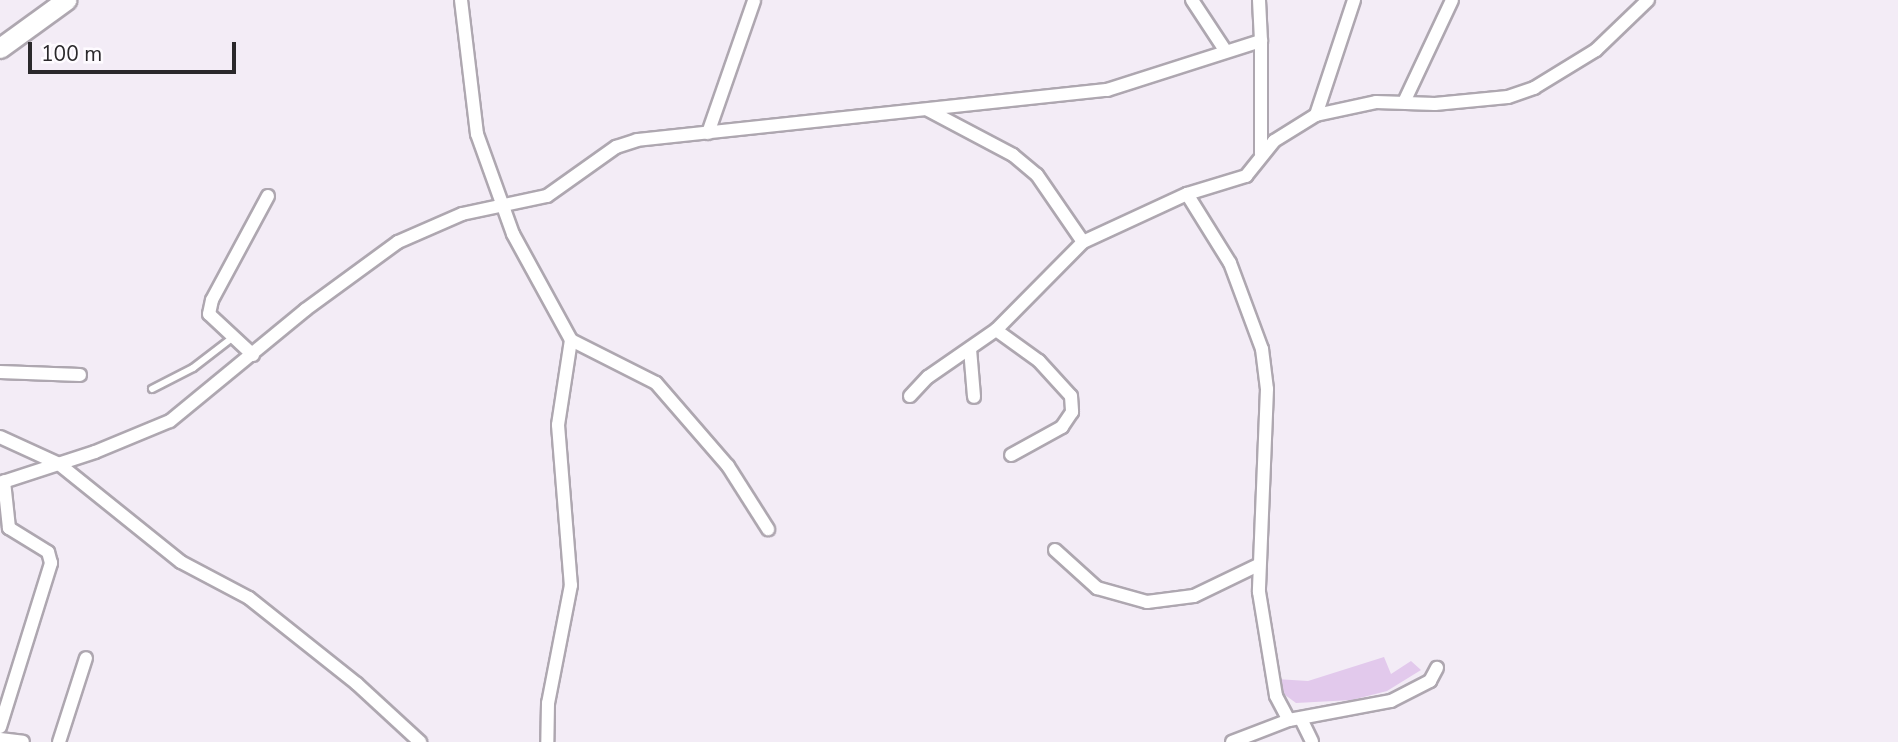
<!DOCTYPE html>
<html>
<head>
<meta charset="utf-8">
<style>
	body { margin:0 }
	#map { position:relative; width:1898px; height:742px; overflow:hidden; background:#f3ecf6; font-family:"Nunito Sans",sans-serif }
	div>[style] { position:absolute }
	.green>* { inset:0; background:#e2c9ec }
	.roads { filter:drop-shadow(2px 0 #aea7b0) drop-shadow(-2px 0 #aea7b0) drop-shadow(0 2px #aea7b0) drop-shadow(0 -2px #aea7b0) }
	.lane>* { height:6px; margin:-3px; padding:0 3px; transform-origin:3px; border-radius:3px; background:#fff }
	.street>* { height:12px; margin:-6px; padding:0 6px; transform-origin:6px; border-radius:6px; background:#fff }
	.primary>* { height:19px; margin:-9.5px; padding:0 9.5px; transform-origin:9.5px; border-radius:9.5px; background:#fff }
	span { translate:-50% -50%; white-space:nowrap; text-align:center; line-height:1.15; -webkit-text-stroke:7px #fefbff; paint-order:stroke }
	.scale { position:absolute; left:28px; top:42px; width:208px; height:32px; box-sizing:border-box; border:4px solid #2a282b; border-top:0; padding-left:9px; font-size:21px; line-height:24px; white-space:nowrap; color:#2a282b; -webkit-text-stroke:5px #fefbff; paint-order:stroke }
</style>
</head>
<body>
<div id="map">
	<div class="green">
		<div style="clip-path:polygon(1384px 657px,1391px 674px,1411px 661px,1421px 670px,1387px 691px,1352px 700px,1296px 703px,1277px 689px,1276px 679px,1308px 681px)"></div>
	</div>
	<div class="roads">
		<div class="lane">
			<div style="left:152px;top:389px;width:46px;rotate:-27.1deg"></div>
			<div style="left:193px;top:368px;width:49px;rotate:-37.6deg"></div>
		</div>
		<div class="street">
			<div style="left:461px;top:0;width:135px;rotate:83.2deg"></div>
			<div style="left:477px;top:134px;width:106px;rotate:70.2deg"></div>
			<div style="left:513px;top:234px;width:121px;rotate:61.3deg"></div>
			<div style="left:571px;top:340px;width:86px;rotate:98.7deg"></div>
			<div style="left:558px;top:425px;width:161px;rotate:85.4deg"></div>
			<div style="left:571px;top:585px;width:120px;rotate:101deg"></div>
			<div style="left:548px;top:703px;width:39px;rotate:91deg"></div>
			<div style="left:1192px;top:0;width:60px;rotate:56.6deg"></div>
			<div style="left:1261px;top:41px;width:113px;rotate:90deg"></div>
			<div style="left:1405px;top:100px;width:110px;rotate:-64.8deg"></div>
			<div style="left:928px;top:110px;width:96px;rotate:27.9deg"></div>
			<div style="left:1013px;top:155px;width:31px;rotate:40deg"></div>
			<div style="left:1037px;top:175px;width:81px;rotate:55.5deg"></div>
			<div style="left:1316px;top:115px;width:121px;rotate:-71.7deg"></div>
			<div style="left:708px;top:133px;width:140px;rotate:-70.8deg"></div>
			<div style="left:1187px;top:194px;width:81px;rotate:58.1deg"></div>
			<div style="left:1230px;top:263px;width:92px;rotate:69.6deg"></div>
			<div style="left:1262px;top:349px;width:40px;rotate:82.9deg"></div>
			<div style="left:1267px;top:389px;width:203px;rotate:92.3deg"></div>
			<div style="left:1259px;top:592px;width:105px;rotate:80.7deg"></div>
			<div style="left:1276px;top:696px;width:27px;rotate:62deg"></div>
			<div style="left:1289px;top:720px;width:61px;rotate:158.9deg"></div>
			<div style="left:996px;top:330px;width:53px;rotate:35.8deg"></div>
			<div style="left:1039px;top:361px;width:47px;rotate:47.6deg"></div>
			<div style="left:1071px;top:396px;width:16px;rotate:86deg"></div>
			<div style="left:1072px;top:412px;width:18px;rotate:124deg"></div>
			<div style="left:1062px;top:427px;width:58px;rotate:151.2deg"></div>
			<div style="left:571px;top:340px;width:95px;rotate:26.8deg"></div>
			<div style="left:656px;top:383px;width:110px;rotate:49.1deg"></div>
			<div style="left:728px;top:466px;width:75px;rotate:57.6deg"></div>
			<div style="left:970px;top:349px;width:48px;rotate:85.2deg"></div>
			<div style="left:253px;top:355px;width:60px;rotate:-137deg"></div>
			<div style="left:209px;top:314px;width:14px;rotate:-78deg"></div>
			<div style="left:212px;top:300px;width:118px;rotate:-61.7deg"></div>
			<div style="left:0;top:372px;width:80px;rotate:2.1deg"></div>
			<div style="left:910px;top:396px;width:26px;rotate:-47deg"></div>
			<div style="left:928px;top:377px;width:83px;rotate:-34.7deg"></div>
			<div style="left:996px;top:330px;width:124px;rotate:-45.3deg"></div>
			<div style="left:1083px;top:242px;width:115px;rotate:-24.8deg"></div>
			<div style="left:1187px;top:194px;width:62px;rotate:-17deg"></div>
			<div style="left:1246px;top:176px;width:45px;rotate:-51.3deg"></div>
			<div style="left:1274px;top:141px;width:49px;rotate:-31.8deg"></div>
			<div style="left:1316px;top:115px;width:61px;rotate:-12.2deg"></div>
			<div style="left:1376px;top:102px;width:59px;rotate:1.9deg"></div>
			<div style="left:1435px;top:104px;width:73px;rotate:-5.5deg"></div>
			<div style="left:1508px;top:97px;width:28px;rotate:-19deg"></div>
			<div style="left:1534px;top:88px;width:73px;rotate:-31.5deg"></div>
			<div style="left:1596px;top:50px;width:72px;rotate:-43.9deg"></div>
			<div style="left:0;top:437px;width:65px;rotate:24.6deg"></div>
			<div style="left:59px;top:464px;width:156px;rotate:38.8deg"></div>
			<div style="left:181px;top:562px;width:77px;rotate:27.9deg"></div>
			<div style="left:249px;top:598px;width:138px;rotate:38.5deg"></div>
			<div style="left:357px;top:684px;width:86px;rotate:42.6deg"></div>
			<div style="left:0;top:483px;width:100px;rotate:-18.1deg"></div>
			<div style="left:95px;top:452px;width:81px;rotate:-22.5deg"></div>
			<div style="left:170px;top:421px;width:175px;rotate:-39.4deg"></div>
			<div style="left:305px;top:310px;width:115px;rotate:-36.2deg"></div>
			<div style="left:398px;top:242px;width:70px;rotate:-23.6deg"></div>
			<div style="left:462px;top:214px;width:87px;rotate:-12deg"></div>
			<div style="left:547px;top:196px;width:85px;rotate:-35.4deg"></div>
			<div style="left:616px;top:147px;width:22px;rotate:-18deg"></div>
			<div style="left:637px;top:140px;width:473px;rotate:-6.1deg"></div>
			<div style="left:1107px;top:90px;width:162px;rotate:-17.7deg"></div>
			<div style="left:1261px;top:41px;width:41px;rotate:-92.8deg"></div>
			<div style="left:1055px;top:550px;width:57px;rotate:42.1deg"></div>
			<div style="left:1097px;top:588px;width:52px;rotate:15.6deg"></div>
			<div style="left:1147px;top:602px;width:47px;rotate:-7.3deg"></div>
			<div style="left:1194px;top:596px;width:71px;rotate:-25.8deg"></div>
			<div style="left:1301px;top:719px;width:25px;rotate:64deg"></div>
			<div style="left:1289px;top:720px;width:104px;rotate:-10.6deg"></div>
			<div style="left:1391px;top:701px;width:44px;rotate:-27.1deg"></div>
			<div style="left:1430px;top:681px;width:15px;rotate:-62deg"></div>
			<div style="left:0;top:727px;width:172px;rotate:-72.7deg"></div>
			<div style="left:51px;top:563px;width:11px;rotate:-105deg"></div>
			<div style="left:48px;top:552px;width:46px;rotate:-148.4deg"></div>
			<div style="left:9px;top:528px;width:47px;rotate:-96.1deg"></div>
			<div style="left:0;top:739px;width:23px;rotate:7deg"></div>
			<div style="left:59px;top:742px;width:88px;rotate:-72.2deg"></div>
		</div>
		<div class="primary">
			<div style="left:0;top:48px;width:82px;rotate:-36deg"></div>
		</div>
	</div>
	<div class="scale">100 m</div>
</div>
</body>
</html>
